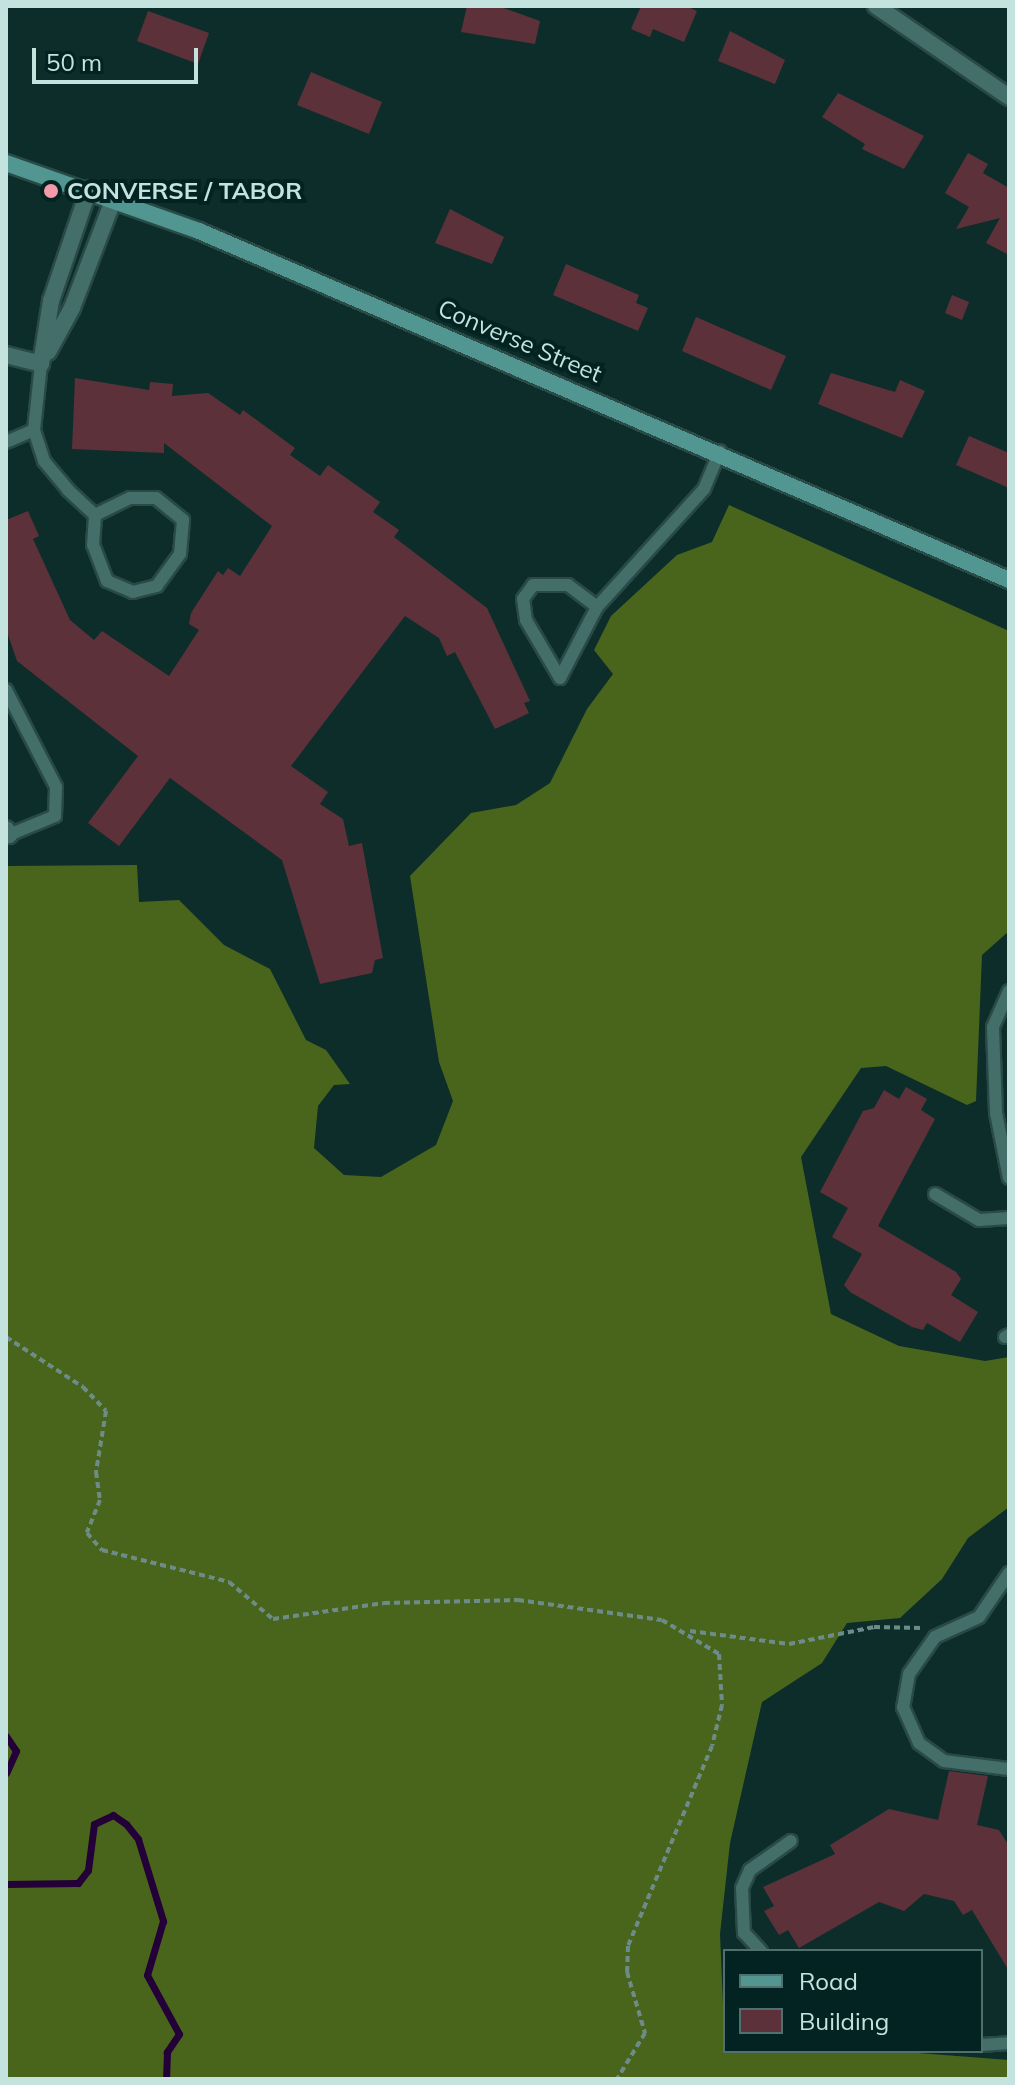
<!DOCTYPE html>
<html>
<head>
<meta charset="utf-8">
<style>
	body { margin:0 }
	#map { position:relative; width:1015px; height:2085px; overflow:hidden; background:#0c2d2a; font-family:Mulish,sans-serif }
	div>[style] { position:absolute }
	.forest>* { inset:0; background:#49651c }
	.stream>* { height:7px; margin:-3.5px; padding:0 3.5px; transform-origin:3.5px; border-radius:3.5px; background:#230038 }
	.building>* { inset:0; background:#5d3139 }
	.path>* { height:4px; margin-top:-2px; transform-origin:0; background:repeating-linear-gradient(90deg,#6d8c89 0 6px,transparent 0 10px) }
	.roads { filter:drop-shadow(2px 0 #294a47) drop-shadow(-2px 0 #294a47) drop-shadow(0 2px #294a47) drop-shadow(0 -2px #294a47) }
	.service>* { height:12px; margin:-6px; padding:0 6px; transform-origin:6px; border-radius:6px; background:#446e6a }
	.minor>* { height:16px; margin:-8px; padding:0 8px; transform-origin:8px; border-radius:8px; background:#446e6a }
	.secondary>* { height:16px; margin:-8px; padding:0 8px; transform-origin:8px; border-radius:8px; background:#519690 }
	.dots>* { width:22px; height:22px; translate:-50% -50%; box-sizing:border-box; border:4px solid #022321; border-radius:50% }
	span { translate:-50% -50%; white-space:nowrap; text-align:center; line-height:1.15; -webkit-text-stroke:8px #022321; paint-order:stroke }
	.poi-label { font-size:24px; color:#c4e2de; font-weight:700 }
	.left { translate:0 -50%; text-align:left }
	.street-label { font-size:24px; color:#c4e2de }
	.frame { position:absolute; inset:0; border:8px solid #c4e2de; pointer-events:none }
	.legend { position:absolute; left:723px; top:1949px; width:260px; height:104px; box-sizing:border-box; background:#022321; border:2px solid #506f6d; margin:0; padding:10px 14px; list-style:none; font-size:24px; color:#c4e2de }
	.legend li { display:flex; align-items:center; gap:16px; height:40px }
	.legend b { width:40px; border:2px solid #506f6d }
	.scale { position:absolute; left:32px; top:48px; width:166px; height:36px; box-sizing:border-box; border:4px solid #c4e2de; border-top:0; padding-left:10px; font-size:24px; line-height:28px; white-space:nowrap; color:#c4e2de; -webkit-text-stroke:6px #022321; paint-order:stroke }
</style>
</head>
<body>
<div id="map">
	<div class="forest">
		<div style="clip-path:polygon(729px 505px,1009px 631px,1009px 931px,982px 955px,976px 1101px,967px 1105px,886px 1066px,861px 1068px,801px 1157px,831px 1314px,899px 1346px,985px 1361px,1009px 1357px,1009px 1507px,968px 1538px,942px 1579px,900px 1618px,847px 1623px,822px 1663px,762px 1702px,730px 1843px,720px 1934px,725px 2051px,892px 2051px,1009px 2060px,1009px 2079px,6px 2079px,6px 866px,137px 865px,139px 902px,179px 900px,224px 945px,270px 969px,306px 1040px,326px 1050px,350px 1084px,334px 1085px,318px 1106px,314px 1148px,344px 1175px,381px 1177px,436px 1145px,453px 1101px,439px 1062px,410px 876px,471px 813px,516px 805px,550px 783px,587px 709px,613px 674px,594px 650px,611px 616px,677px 555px,712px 542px)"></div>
	</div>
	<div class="stream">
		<div style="left:6px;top:1736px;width:18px;rotate:56deg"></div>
		<div style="left:16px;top:1751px;width:24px;rotate:114deg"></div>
		<div style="left:6px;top:1884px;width:72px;rotate:-0.8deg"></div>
		<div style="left:78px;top:1883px;width:16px;rotate:-52deg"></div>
		<div style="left:88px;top:1870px;width:46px;rotate:-82.6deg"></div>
		<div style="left:94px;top:1824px;width:21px;rotate:-25deg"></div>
		<div style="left:113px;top:1815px;width:16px;rotate:35deg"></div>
		<div style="left:126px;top:1824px;width:19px;rotate:51deg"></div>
		<div style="left:138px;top:1839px;width:86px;rotate:73deg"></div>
		<div style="left:163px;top:1921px;width:56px;rotate:106.5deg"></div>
		<div style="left:147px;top:1975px;width:67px;rotate:61.5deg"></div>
		<div style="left:179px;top:2034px;width:22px;rotate:124deg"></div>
		<div style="left:167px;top:2052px;width:27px;rotate:92deg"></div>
	</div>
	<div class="building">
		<div style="clip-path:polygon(467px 6px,498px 6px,540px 21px,535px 44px,461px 32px)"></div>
		<div style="clip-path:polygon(641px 6px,686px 6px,697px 11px,684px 42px,653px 29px,650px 37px,631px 29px)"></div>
		<div style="clip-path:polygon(148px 11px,209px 33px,198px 64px,137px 41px)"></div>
		<div style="clip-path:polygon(730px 31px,785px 60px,775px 84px,718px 61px)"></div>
		<div style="clip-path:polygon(311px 72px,382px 102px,369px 134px,297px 105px)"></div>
		<div style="clip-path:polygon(838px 93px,924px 136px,904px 169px,862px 149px,865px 144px,822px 117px)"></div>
		<div style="clip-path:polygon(968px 153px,988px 164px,983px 173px,1009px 188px,1009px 255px,986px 243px,1000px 218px,956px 229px,969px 207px,945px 193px)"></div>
		<div style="clip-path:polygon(450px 209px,504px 237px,492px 264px,435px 243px)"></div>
		<div style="clip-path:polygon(566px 264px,639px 295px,636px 303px,648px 308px,638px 331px,553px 295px)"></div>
		<div style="clip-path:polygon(952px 295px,969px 302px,962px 320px,945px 313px)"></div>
		<div style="clip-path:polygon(696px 317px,786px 356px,771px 390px,682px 351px)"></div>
		<div style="clip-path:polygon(831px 373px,895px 392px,900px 380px,925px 391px,902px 438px,818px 404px)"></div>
		<div style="clip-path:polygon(75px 378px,149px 390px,150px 382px,173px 384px,172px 396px,208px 393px,240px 415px,243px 410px,295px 448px,290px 455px,320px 476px,328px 465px,380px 502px,373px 512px,399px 530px,394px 537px,487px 608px,530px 701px,524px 703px,529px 713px,495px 729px,455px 652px,447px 656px,439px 638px,405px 616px,291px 766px,328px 792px,320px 804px,343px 819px,349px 846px,362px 843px,383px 958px,375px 960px,372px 973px,320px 984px,282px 860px,170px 778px,119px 846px,88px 823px,138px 756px,17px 661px,6px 629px,6px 520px,28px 511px,39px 536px,33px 539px,70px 620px,94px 640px,102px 631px,169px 676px,199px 630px,189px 624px,191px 613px,218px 571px,223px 575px,228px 568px,240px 576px,272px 526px,164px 443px,164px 453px,72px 449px)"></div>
		<div style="clip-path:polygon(969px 436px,1009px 453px,1009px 488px,956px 465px)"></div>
		<div style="clip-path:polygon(906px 1087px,927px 1099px,921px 1110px,935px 1119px,878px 1226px,956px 1272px,961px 1279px,951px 1295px,978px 1312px,960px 1342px,927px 1323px,923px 1330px,912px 1327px,850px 1292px,844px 1285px,862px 1254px,832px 1237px,848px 1208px,820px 1192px,863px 1111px,874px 1108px,884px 1090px,899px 1099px)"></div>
		<div style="clip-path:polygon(949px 1771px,988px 1776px,977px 1825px,999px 1830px,1009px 1846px,1009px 1971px,972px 1910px,963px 1915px,954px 1901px,924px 1894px,904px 1911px,879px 1902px,799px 1948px,788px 1930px,779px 1935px,764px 1911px,774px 1906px,763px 1887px,835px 1854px,830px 1845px,889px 1809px,938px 1820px)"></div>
	</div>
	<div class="path">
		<div style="left:6px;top:1337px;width:92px;rotate:33deg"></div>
		<div style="left:83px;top:1387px;width:33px;rotate:46deg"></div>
		<div style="left:106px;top:1411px;width:62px;rotate:99.3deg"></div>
		<div style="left:96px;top:1472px;width:28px;rotate:82deg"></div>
		<div style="left:100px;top:1500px;width:35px;rotate:112deg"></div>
		<div style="left:87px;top:1533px;width:23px;rotate:49deg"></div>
		<div style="left:102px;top:1550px;width:131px;rotate:14.1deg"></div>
		<div style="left:229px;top:1582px;width:57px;rotate:40.1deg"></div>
		<div style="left:273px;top:1619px;width:112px;rotate:-8.2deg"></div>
		<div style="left:384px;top:1603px;width:134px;rotate:-1.3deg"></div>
		<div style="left:518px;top:1600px;width:145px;rotate:7.9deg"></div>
		<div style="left:662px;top:1620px;width:66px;rotate:30.8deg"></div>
		<div style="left:719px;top:1654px;width:51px;rotate:86.6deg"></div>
		<div style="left:722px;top:1705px;width:42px;rotate:103.7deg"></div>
		<div style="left:712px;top:1746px;width:217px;rotate:112.8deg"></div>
		<div style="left:628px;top:1946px;width:26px;rotate:92deg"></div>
		<div style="left:627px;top:1972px;width:64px;rotate:73.6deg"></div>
		<div style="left:645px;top:2033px;width:54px;rotate:121.3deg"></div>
		<div style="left:690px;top:1631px;width:100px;rotate:7.5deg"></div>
		<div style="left:789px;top:1644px;width:87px;rotate:-11.3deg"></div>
		<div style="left:874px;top:1627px;width:48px;rotate:1.2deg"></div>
	</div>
	<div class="roads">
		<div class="service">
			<div style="left:41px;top:364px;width:66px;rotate:96.1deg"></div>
			<div style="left:34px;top:430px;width:33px;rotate:72deg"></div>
			<div style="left:44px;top:461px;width:38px;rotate:50deg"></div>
			<div style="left:68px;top:490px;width:37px;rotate:43deg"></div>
			<div style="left:95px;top:515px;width:39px;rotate:-26deg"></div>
			<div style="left:130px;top:498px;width:26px"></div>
			<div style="left:156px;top:498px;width:35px;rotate:39deg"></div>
			<div style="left:183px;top:520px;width:34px;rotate:95deg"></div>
			<div style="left:180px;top:554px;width:39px;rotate:126deg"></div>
			<div style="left:157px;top:586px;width:25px;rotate:166deg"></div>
			<div style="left:133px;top:592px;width:28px;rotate:-157deg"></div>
			<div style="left:107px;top:581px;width:39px;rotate:-111deg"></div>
			<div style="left:93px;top:545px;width:30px;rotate:-86deg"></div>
			<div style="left:6px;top:442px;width:30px;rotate:-23deg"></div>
			<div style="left:597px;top:607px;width:80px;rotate:117.5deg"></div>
			<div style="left:560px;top:678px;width:67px;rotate:-120.4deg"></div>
			<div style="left:526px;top:620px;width:21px;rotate:-98deg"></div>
			<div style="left:523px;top:599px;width:17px;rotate:-54deg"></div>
			<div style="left:533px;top:585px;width:35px"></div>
			<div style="left:568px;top:585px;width:36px;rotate:37deg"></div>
			<div style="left:597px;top:607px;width:159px;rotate:-47.8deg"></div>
			<div style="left:704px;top:489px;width:41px;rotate:-67.2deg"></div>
			<div style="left:6px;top:690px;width:109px;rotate:62.7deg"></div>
			<div style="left:56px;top:787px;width:29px;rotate:92deg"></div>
			<div style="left:55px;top:816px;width:50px;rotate:157.6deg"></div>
			<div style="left:1009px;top:991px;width:39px;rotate:114deg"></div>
			<div style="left:993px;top:1027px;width:86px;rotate:88deg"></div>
			<div style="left:996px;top:1113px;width:66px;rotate:78.7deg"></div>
			<div style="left:935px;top:1194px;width:51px;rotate:30.6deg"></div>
			<div style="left:979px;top:1220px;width:30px;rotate:-4deg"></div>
			<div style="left:1005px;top:1337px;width:4px;rotate:-27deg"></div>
			<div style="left:1009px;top:1573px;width:53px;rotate:124.3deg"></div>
			<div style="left:979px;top:1617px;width:48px;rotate:155.6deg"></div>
			<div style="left:935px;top:1637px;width:45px;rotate:125.1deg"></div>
			<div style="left:909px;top:1674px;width:34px;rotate:100deg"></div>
			<div style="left:903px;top:1707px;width:39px;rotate:66deg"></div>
			<div style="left:919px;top:1743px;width:31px;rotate:36deg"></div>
			<div style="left:944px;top:1761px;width:65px;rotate:7deg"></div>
			<div style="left:761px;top:1951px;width:25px;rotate:-133deg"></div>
			<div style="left:744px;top:1933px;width:45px;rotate:-92.5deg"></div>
			<div style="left:742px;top:1888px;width:20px;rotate:-66deg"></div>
			<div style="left:750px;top:1870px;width:50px;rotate:-35.3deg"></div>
			<div style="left:981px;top:2045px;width:28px;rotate:-4deg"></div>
		</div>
		<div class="minor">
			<div style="left:876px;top:6px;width:161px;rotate:34.4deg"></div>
			<div style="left:48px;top:352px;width:50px;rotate:-61.4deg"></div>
			<div style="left:72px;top:308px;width:118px;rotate:-69.1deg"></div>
			<div style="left:6px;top:355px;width:36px;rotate:14deg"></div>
			<div style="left:41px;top:364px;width:64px;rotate:-81deg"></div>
			<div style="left:51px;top:301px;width:118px;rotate:-71.3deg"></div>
			<div style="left:6px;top:829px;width:7px;rotate:63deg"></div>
		</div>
		<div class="secondary">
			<div style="left:6px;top:163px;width:205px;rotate:19.4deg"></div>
			<div style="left:199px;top:231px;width:882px;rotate:23.31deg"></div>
		</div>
	</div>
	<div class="dots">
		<div style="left:51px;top:191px;background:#f39aaa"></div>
	</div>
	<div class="poi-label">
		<span class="left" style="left:67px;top:191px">CONVERSE / TABOR</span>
	</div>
	<div class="street-label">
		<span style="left:520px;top:341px;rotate:23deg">Converse Street</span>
	</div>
	<div class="frame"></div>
	<ul class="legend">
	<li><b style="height:10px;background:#519690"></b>Road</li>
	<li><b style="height:22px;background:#5d3139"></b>Building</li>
	</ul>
	<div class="scale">50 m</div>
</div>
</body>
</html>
